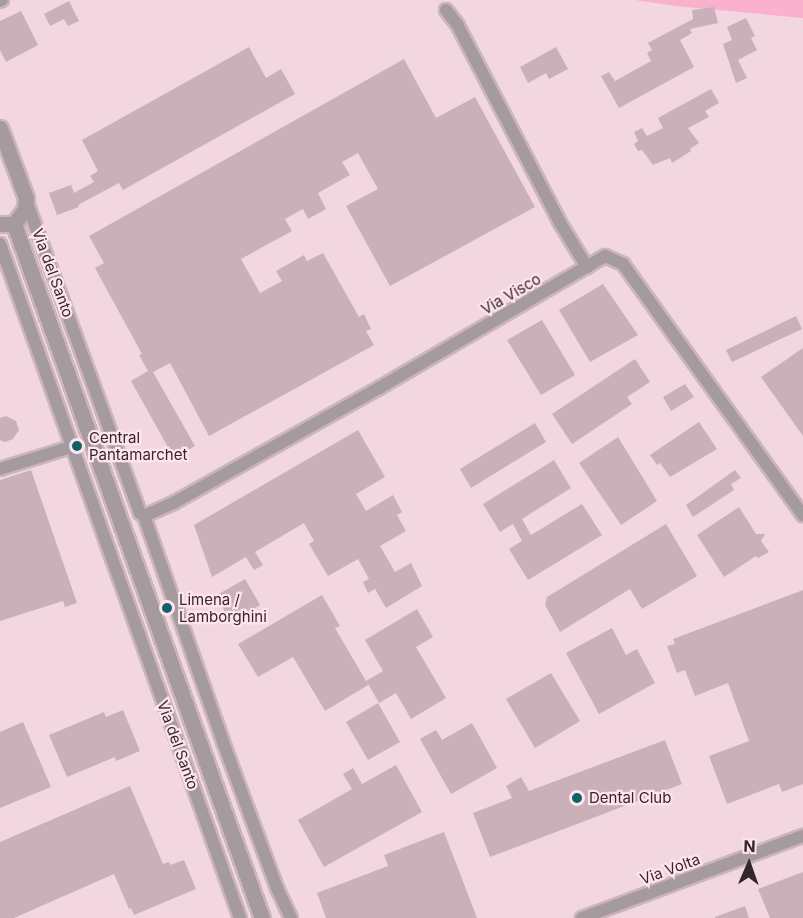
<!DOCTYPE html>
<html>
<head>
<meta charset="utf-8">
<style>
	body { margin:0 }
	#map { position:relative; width:803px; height:918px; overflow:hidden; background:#f2d7e0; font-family:Inter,sans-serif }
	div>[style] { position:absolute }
	.green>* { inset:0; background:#f9b1cd }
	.building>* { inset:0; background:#cab0b9 }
	.roads { filter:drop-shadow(2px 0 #ccb4bc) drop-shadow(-2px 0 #ccb4bc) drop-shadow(0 2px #ccb4bc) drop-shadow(0 -2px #ccb4bc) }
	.minor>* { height:12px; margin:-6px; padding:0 6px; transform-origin:6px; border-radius:6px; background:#a59a9e }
	.tertiary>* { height:15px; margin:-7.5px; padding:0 7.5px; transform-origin:7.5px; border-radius:7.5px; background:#a59a9e }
	.dots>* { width:16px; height:16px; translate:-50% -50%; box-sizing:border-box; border:3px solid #ffe4ee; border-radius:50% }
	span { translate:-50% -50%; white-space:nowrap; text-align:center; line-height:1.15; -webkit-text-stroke:4.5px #ffe4ee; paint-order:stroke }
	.street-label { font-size:15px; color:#32282c }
	.poi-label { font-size:15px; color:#32282c }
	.left { translate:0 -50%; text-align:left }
	.north { position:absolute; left:719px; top:834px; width:60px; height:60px; -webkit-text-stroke:4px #ffe4ee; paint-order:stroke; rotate:2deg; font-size:16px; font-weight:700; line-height:24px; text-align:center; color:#32282c }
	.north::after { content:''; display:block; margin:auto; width:21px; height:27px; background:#32282c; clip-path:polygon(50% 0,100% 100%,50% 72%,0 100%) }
</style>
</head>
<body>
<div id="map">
	<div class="green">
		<div style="clip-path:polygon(635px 0,803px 0,803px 18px,676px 6px)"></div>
	</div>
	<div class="building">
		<div style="clip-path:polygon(69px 1px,79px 21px,68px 26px,64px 19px,50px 26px,44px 14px)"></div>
		<div style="clip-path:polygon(714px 7px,718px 23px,690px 29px,692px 33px,680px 40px,694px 67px,619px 108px,601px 76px,609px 72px,615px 81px,651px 61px,647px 53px,652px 50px,648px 43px,693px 19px,692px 10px)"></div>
		<div style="clip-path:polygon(21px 11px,38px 45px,6px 62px,0 50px,0 21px)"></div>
		<div style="clip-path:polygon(746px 18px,755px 36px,751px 38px,757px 50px,738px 60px,747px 78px,736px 83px,723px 44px,732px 40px,727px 27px)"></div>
		<div style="clip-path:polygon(249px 47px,266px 78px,281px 69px,295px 94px,123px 190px,119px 183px,78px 205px,79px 207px,57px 215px,49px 193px,71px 185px,74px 193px,94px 182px,90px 176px,98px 171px,82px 140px)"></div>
		<div style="clip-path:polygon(556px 47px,568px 69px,549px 79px,546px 73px,528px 83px,520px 67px)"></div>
		<div style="clip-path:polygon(404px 59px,436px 118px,475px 97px,535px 207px,390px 286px,346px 206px,378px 189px,358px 153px,342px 162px,350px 175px,318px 193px,326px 209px,308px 219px,303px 209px,285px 219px,292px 231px,241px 259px,260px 293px,282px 281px,276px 271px,304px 255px,307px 261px,323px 253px,359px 317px,364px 314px,371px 329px,366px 331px,374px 345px,209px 436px,170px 363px,153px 372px,195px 446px,174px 458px,131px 381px,148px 371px,139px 355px,142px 354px,95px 268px,104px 263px,89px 236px)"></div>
		<div style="clip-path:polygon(711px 89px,719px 103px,705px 111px,709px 117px,688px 128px,699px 143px,690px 149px,691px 151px,672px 163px,670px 158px,653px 165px,642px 150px,638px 151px,634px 144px,638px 141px,634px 132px,642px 128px,647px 136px,663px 128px,658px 118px)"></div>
		<div style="clip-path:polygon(603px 284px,638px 335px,590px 362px,559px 310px)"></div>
		<div style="clip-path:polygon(796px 316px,802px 329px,732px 362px,726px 350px)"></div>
		<div style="clip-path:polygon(542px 320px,575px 375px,541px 395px,507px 340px)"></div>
		<div style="clip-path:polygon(803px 348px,803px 436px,761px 377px)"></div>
		<div style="clip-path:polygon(635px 359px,650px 382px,627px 397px,632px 404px,572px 444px,552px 414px)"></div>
		<div style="clip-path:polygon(685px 384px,694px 397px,671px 411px,663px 397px)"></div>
		<div style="clip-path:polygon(6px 416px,16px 421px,19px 430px,13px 439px,5px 442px,0 440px,0 418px)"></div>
		<div style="clip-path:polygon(699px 422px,717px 449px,670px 477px,660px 463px,657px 465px,650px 455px)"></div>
		<div style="clip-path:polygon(535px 423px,546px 442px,471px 488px,460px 469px)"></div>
		<div style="clip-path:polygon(358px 430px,385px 477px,356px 494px,366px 511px,393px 495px,402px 512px,397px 515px,406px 531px,380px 546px,395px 572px,411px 563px,422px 586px,386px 608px,375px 589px,368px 593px,363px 582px,369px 579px,358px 559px,328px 576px,309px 544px,314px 541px,304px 523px,255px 552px,263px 565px,254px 570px,246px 557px,212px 577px,194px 525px)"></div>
		<div style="clip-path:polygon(618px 437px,657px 501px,621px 525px,579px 463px)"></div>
		<div style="clip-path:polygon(554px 460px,571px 488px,522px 519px,531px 535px,582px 504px,602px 535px,528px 580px,509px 549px,522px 541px,513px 524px,500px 532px,483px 504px)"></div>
		<div style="clip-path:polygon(31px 470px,77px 603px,65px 607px,63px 601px,0 621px,0 480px)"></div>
		<div style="clip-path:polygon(735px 470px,741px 478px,731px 484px,734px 490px,693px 517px,686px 505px)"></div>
		<div style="clip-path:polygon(739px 507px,756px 534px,765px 534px,761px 541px,769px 552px,758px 558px,756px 556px,724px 577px,697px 535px)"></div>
		<div style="clip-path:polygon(666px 524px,697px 576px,642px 609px,630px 589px,560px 632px,545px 605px,547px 597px)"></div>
		<div style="clip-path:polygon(245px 579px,260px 605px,230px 623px,217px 595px)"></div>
		<div style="clip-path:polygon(803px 590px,803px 784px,782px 792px,779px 784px,727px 804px,709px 756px,749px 741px,728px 683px,695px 696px,685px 670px,677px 673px,667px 646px,675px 644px,673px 639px)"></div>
		<div style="clip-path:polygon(322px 595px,340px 626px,335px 628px,366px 681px,383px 671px,365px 640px,417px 609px,433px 637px,416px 647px,446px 698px,411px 719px,396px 693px,379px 703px,367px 682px,368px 685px,325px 711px,293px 657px,258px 677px,238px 644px)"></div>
		<div style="clip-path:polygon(612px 628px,626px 655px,637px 649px,655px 683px,599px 714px,566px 653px)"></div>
		<div style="clip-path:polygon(551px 673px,580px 721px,535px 748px,506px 699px)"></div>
		<div style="clip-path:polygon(378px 703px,400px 742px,368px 760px,346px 722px)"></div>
		<div style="clip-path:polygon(123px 710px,140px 751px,116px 761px,115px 757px,67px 777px,49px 735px,104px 712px,106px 717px)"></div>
		<div style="clip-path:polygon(23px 722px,51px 787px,0 808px,0 732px)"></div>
		<div style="clip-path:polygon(472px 723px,497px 768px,451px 794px,420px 739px,436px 730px,442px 740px)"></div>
		<div style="clip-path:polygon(665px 740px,682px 784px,490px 857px,473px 813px,512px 798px,506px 786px,521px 777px,529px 791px)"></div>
		<div style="clip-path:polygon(396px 765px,422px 812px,324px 867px,298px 820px,352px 789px,343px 774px,353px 768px,362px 784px)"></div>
		<div style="clip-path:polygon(130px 786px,163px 864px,169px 862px,170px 865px,184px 860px,196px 889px,134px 915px,131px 908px,129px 909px,114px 874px,14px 918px,0 918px,0 842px)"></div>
		<div style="clip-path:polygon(444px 832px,477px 918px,326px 918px,317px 893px,388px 866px,384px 855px)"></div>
		<div style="clip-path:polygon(803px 872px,803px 918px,770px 918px,758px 889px)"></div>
		<div style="clip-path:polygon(745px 906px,749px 918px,715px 918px,715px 917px)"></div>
	</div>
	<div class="roads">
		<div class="minor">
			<div style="left:0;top:1px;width:2px;rotate:-27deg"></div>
			<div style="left:446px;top:10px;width:18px;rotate:52deg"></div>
			<div style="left:457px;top:24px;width:222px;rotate:62.6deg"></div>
			<div style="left:559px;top:221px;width:54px;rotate:58.7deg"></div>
			<div style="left:26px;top:200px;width:333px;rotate:70deg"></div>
			<div style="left:140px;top:513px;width:5px;rotate:37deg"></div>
			<div style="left:144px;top:516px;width:239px;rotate:70.7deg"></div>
			<div style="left:223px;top:742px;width:156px;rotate:69.7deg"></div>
			<div style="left:277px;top:888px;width:33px;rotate:65deg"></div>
			<div style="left:0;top:244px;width:715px;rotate:70.4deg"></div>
			<div style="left:0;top:469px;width:74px;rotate:-17.2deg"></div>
			<div style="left:144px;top:516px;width:34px;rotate:-24deg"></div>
			<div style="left:175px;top:502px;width:234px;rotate:-29.2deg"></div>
			<div style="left:379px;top:388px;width:262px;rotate:-30.3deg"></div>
			<div style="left:605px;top:256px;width:20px;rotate:24deg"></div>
			<div style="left:623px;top:264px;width:309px;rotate:54.4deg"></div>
			<div style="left:582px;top:918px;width:236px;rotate:-20.4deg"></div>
		</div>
		<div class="tertiary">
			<div style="left:0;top:128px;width:75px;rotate:69.6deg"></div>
			<div style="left:26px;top:198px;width:11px;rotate:95deg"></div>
			<div style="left:25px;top:209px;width:19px;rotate:126deg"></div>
			<div style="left:14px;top:224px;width:14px;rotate:180deg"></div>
			<div style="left:14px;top:224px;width:737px;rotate:70.34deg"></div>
		</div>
	</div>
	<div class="dots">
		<div style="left:77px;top:446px;background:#116168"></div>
		<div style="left:167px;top:608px;background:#116168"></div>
		<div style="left:577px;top:798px;background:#116168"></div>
	</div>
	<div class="street-label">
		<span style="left:53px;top:273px;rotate:70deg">Via del Santo</span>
		<span style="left:511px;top:294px;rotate:-30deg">Via Visco</span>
		<span style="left:178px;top:745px;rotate:70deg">Via del Santo</span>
		<span style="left:670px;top:869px;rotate:-20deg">Via Volta</span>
	</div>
	<div class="poi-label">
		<span class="left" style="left:89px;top:446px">Central<br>Pantamarchet</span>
		<span class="left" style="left:179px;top:608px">Limena /<br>Lamborghini</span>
		<span class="left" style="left:589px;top:798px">Dental Club</span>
	</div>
	<div class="north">N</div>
</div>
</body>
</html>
